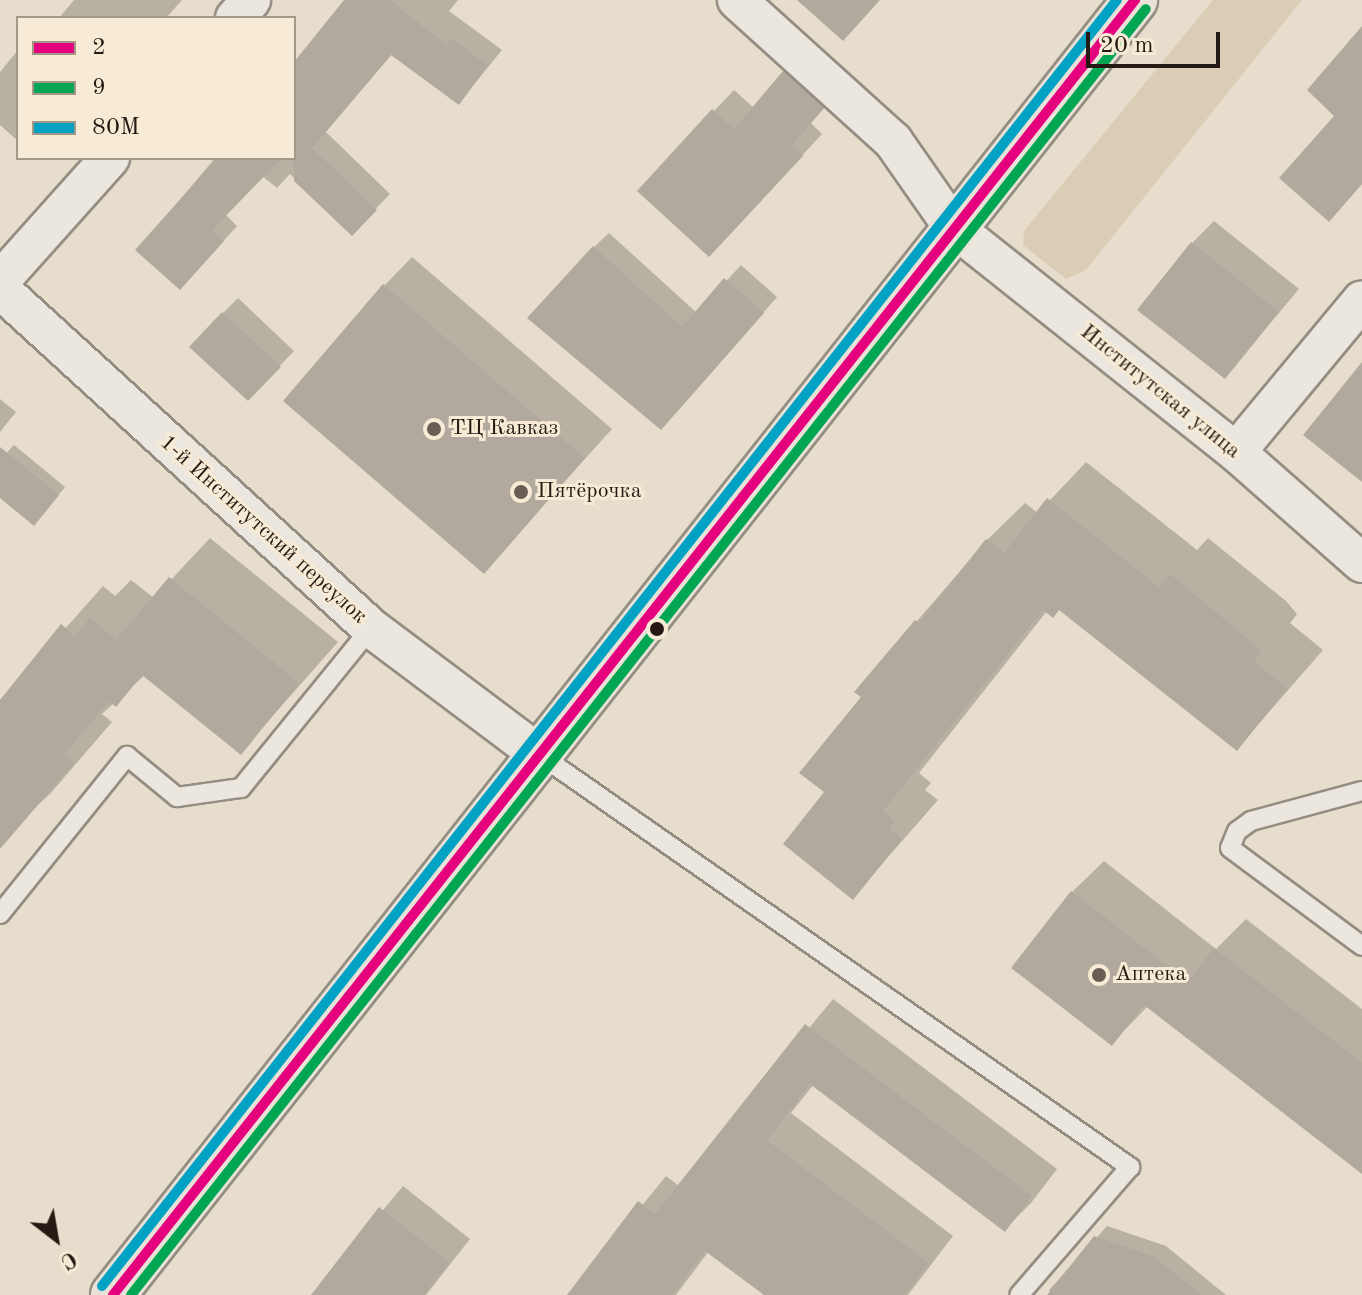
<!DOCTYPE html>
<html>
<head>
<meta charset="utf-8">
<style>
	body { margin:0 }
	#map { position:relative; width:1362px; height:1295px; overflow:hidden; background:#e7ddcc; font-family:"Old Standard TT",serif }
	div>[style] { position:absolute }
	.green>* { inset:0; background:#daccb5 }
	.shadow>* { inset:0; background:#0003 }
	.building>* { inset:0; background:#b1a99e }
	.roads { filter:drop-shadow(2px 0 #948d82) drop-shadow(-2px 0 #948d82) drop-shadow(0 2px #948d82) drop-shadow(0 -2px #948d82) }
	.service>* { height:18px; margin:-9px; padding:0 9px; transform-origin:9px; border-radius:9px; background:#ebe6de }
	.minor>* { height:38px; margin:-19px; padding:0 19px; transform-origin:19px; border-radius:19px; background:#ebe6de }
	.primary>* { height:44px; margin:-22px; padding:0 22px; transform-origin:22px; border-radius:22px; background:#e8e2d8 }
	.bus-1>* { height:10px; margin:-5px; padding:0 5px; transform-origin:5px; border-radius:5px; background:#e5007d }
	.bus-2>* { height:10px; margin:-5px; padding:0 5px; transform-origin:5px; border-radius:5px; background:#00a651 }
	.bus-3>* { height:10px; margin:-5px; padding:0 5px; transform-origin:5px; border-radius:5px; background:#02a2c5 }
	.dots>* { width:22px; height:22px; translate:-50% -50%; box-sizing:border-box; border:4px solid #f7ebd6; border-radius:50% }
	span { translate:-50% -50%; white-space:nowrap; text-align:center; line-height:1.15; -webkit-text-stroke:6px #f7ebd6; paint-order:stroke }
	.street-label { font-size:22px; color:#251a13 }
	.poi-label { font-size:22px; color:#251a13 }
	.left { translate:0 -50%; text-align:left }
	.legend { position:absolute; left:16px; top:16px; width:280px; height:144px; box-sizing:border-box; background:#f7ebd6; border:2px solid #a39788; margin:0; padding:10px 14px; list-style:none; font-size:24px; color:#251a13 }
	.legend li { display:flex; align-items:center; gap:16px; height:40px }
	.legend b { width:40px; border:2px solid #a39788 }
	.north { position:absolute; left:16px; top:1199px; width:80px; height:80px; -webkit-text-stroke:6px #f7ebd6; paint-order:stroke; rotate:149deg; font-size:22px; font-weight:700; line-height:32px; text-align:center; color:#251a13 }
	.north::after { content:''; display:block; margin:auto; width:28px; height:36px; background:#251a13; clip-path:polygon(50% 0,100% 100%,50% 72%,0 100%) }
	.scale { position:absolute; left:1086px; top:32px; width:134px; height:36px; box-sizing:border-box; border:4px solid #251a13; border-top:0; padding-left:10px; font-size:24px; line-height:28px; white-space:nowrap; color:#251a13; -webkit-text-stroke:6px #f7ebd6; paint-order:stroke }
</style>
</head>
<body>
<div id="map">
	<div class="green">
		<div style="clip-path:polygon(1213px 0,1302px 0,1086px 270px,1066px 279px,1023px 245px,1024px 231px)"></div>
	</div>
	<div class="shadow">
		<div style="clip-path:polygon(74px 0,182px 0,166px 18px,59px 18px)"></div>
		<div style="clip-path:polygon(348px 0,458px 0,449px 11px,502px 50px,459px 103px,392px 54px,326px 132px,390px 194px,352px 233px,290px 174px,277px 188px,262px 176px,225px 214px,237px 226px,195px 273px,138px 250px,215px 158px,294px 158px,294px 64px)"></div>
		<div style="clip-path:polygon(18px 50px,18px 141px,0 125px,0 72px)"></div>
		<div style="clip-path:polygon(805px 52px,843px 86px,811px 123px,822px 134px,730px 234px,714px 111px,734px 90px,754px 108px)"></div>
		<div style="clip-path:polygon(1214px 221px,1299px 289px,1225px 377px,1192px 243px)"></div>
		<div style="clip-path:polygon(609px 233px,697px 313px,741px 265px,777px 297px,676px 413px,594px 247px)"></div>
		<div style="clip-path:polygon(412px 257px,612px 429px,484px 571px,384px 286px)"></div>
		<div style="clip-path:polygon(238px 298px,294px 351px,248px 399px,223px 313px)"></div>
		<div style="clip-path:polygon(0 399px,16px 412px,0 432px)"></div>
		<div style="clip-path:polygon(14px 445px,65px 487px,41px 516px,0 495px,0 460px)"></div>
		<div style="clip-path:polygon(1086px 462px,1197px 550px,1208px 538px,1286px 601px,1297px 614px,1290px 623px,1323px 650px,1237px 749px,1060px 608px,1047px 611px,919px 773px,931px 783px,925px 790px,938px 800px,853px 897px,826px 792px,863px 697px,917px 621px,987px 540px,1025px 503px,1038px 513px)"></div>
		<div style="clip-path:polygon(210px 538px,338px 642px,241px 752px,145px 675px,102px 714px,112px 722px,50px 794px,0 839px,0 702px,103px 586px,115px 596px,131px 580px,154px 598px)"></div>
		<div style="clip-path:polygon(1104px 861px,1216px 949px,1246px 919px,1362px 1009px,1362px 1172px,1148px 1006px,1112px 1043px,1072px 892px)"></div>
		<div style="clip-path:polygon(833px 999px,1057px 1169px,1031px 1203px,1005px 1229px,814px 1084px,791px 1113px,953px 1236px,908px 1295px,767px 1295px,709px 1251px,676px 1295px,569px 1295px,666px 1176px,679px 1186px)"></div>
		<div style="clip-path:polygon(403px 1186px,470px 1239px,426px 1295px,313px 1295px)"></div>
		<div style="clip-path:polygon(1107px 1226px,1166px 1246px,1226px 1295px,1055px 1295px,1049px 1290px)"></div>
	</div>
	<div class="building">
		<div style="clip-path:polygon(344px 0,390px 0,446px 45px,451px 38px,488px 65px,459px 105px,391px 55px,312px 148px,377px 210px,352px 236px,294px 181px,294px 62px)"></div>
		<div style="clip-path:polygon(797px 0,880px 0,843px 41px)"></div>
		<div style="clip-path:polygon(1362px 26px,1362px 184px,1329px 222px,1279px 178px,1334px 116px,1307px 90px)"></div>
		<div style="clip-path:polygon(783px 71px,824px 108px,792px 145px,803px 156px,709px 257px,637px 191px,712px 109px,734px 129px)"></div>
		<div style="clip-path:polygon(217px 158px,282px 158px,212px 230px,224px 241px,180px 290px,135px 250px)"></div>
		<div style="clip-path:polygon(1191px 242px,1279px 312px,1225px 379px,1137px 310px)"></div>
		<div style="clip-path:polygon(593px 246px,682px 327px,724px 278px,764px 313px,661px 430px,527px 318px)"></div>
		<div style="clip-path:polygon(383px 284px,585px 458px,484px 574px,283px 401px)"></div>
		<div style="clip-path:polygon(222px 312px,281px 367px,248px 401px,189px 347px)"></div>
		<div style="clip-path:polygon(1362px 362px,1362px 482px,1303px 435px)"></div>
		<div style="clip-path:polygon(0 447px,59px 495px,34px 526px,0 498px)"></div>
		<div style="clip-path:polygon(1047px 498px,1159px 587px,1170px 574px,1248px 639px,1261px 653px,1254px 662px,1287px 688px,1237px 751px,1059px 610px,1053px 618px,1043px 610px,883px 811px,895px 821px,889px 829px,902px 839px,853px 900px,783px 844px,824px 792px,799px 773px,861px 697px,854px 692px,915px 620px,919px 623px,986px 539px,1004px 553px)"></div>
		<div style="clip-path:polygon(169px 577px,299px 683px,241px 755px,142px 675px,116px 707px,109px 701px,64px 755px,74px 763px,0 849px,0 700px,61px 624px,75px 636px,90px 618px,116px 640px)"></div>
		<div style="clip-path:polygon(1071px 891px,1188px 982px,1214px 948px,1362px 1063px,1362px 1174px,1144px 1005px,1112px 1046px,1011px 968px)"></div>
		<div style="clip-path:polygon(805px 1024px,1032px 1196px,1005px 1232px,810px 1084px,767px 1140px,929px 1263px,904px 1295px,764px 1295px,705px 1251px,672px 1295px,567px 1295px,638px 1201px,655px 1214px)"></div>
		<div style="clip-path:polygon(379px 1207px,449px 1262px,424px 1295px,311px 1295px)"></div>
		<div style="clip-path:polygon(1094px 1236px,1154px 1257px,1202px 1295px,1047px 1295px)"></div>
	</div>
	<div class="roads">
		<div class="service">
			<div style="left:540px;top:755px;width:720px;rotate:34.93deg"></div>
			<div style="left:1130px;top:1167px;width:169px;rotate:130.9deg"></div>
			<div style="left:1362px;top:791px;width:115px;rotate:164.9deg"></div>
			<div style="left:1251px;top:821px;width:17px;rotate:144deg"></div>
			<div style="left:1237px;top:831px;width:18px;rotate:112deg"></div>
			<div style="left:1230px;top:848px;width:164px;rotate:36.6deg"></div>
			<div style="left:0;top:914px;width:203px;rotate:-51.2deg"></div>
			<div style="left:127px;top:756px;width:65px;rotate:39.4deg"></div>
			<div style="left:177px;top:797px;width:65px;rotate:-8deg"></div>
			<div style="left:241px;top:788px;width:206px;rotate:-50.9deg"></div>
		</div>
		<div class="minor">
			<div style="left:737px;top:0;width:210px;rotate:42.1deg"></div>
			<div style="left:893px;top:141px;width:105px;rotate:55.1deg"></div>
			<div style="left:953px;top:227px;width:362px;rotate:38.5deg"></div>
			<div style="left:1236px;top:452px;width:168px;rotate:41.4deg"></div>
			<div style="left:235px;top:18px;width:24px;rotate:-48deg"></div>
			<div style="left:0;top:281px;width:165px;rotate:-48.2deg"></div>
			<div style="left:0;top:289px;width:503px;rotate:42.42deg"></div>
			<div style="left:371px;top:628px;width:211px;rotate:36.9deg"></div>
			<div style="left:1236px;top:452px;width:197px;rotate:-50.3deg"></div>
		</div>
		<div class="primary">
			<div style="left:113px;top:1295px;width:1650px;rotate:-51.72deg"></div>
		</div>
	</div>
	<div class="bus-1">
		<div style="left:113px;top:1295px;width:1650px;rotate:-51.72deg"></div>
	</div>
	<div class="bus-2">
		<div style="left:131px;top:1295px;width:1638px;rotate:-51.72deg"></div>
	</div>
	<div class="bus-3">
		<div style="left:102px;top:1286px;width:1638px;rotate:-51.72deg"></div>
	</div>
	<div class="dots">
		<div style="left:434px;top:429px;background:#695e54"></div>
		<div style="left:521px;top:492px;background:#695e54"></div>
		<div style="left:657px;top:629px;background:#251a13"></div>
		<div style="left:1099px;top:975px;background:#695e54"></div>
	</div>
	<div class="street-label">
		<span style="left:1160px;top:392px;rotate:39deg">Институтская улица</span>
		<span style="left:263px;top:530px;rotate:42deg">1-й Институтский переулок</span>
	</div>
	<div class="poi-label">
		<span class="left" style="left:450px;top:429px">ТЦ Кавказ</span>
		<span class="left" style="left:537px;top:492px">Пятёрочка</span>
		<span class="left" style="left:1115px;top:975px">Аптека</span>
	</div>
	<ul class="legend">
	<li><b style="height:10px;background:#e5007d"></b>2</li>
	<li><b style="height:10px;background:#00a651"></b>9</li>
	<li><b style="height:10px;background:#02a2c5"></b>80М</li>
	</ul>
	<div class="north">С</div>
	<div class="scale">20 m</div>
</div>
</body>
</html>
